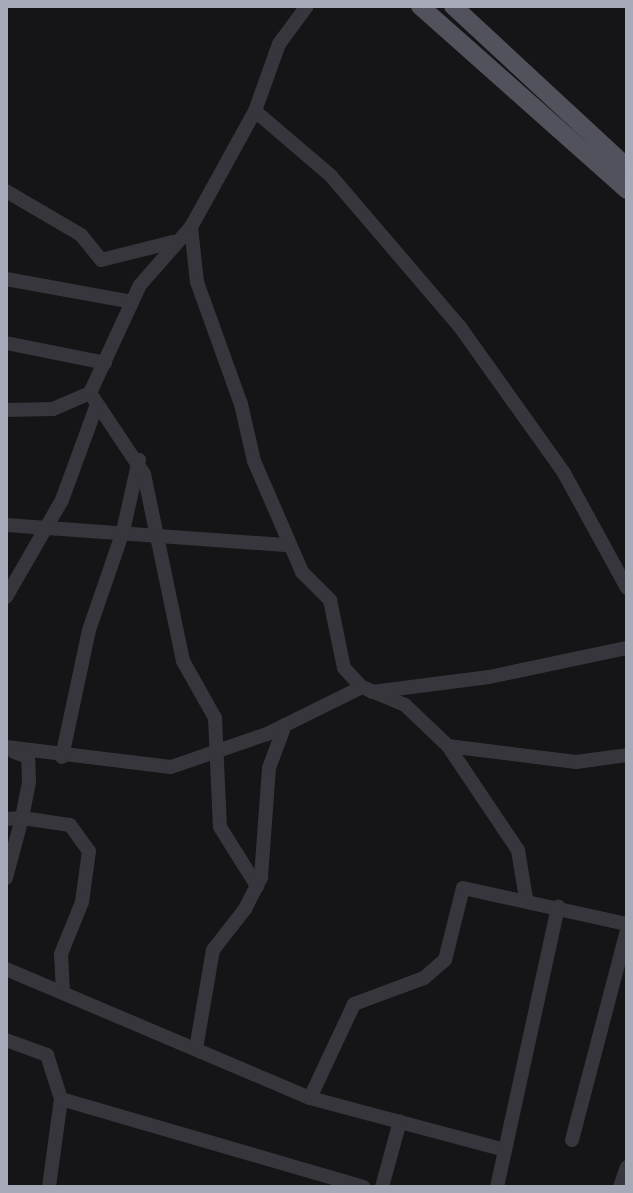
<!DOCTYPE html>
<html>
<head>
<meta charset="utf-8">
<style>
	body { margin:0 }
	#map { position:relative; width:633px; height:1193px; overflow:hidden; background:#151517; font-family:Arial,sans-serif }
	div>[style] { position:absolute }
	.minor>* { height:14px; margin:-7px; padding:0 7px; transform-origin:7px; border-radius:7px; background:#36363c }
	.major>* { height:18px; margin:-9px; padding:0 9px; transform-origin:9px; border-radius:9px; background:#51525b }
	span { translate:-50% -50%; white-space:nowrap; text-align:center; line-height:1.15; -webkit-text-stroke:8px #101012; paint-order:stroke }
	.frame { position:absolute; inset:0; border:8px solid #a6a9b8; pointer-events:none }
</style>
</head>
<body>
<div id="map">
	<div class="minor">
		<div style="left:255px;top:111px;width:100px;rotate:40.5deg"></div>
		<div style="left:331px;top:176px;width:199px;rotate:49.5deg"></div>
		<div style="left:460px;top:327px;width:179px;rotate:54.5deg"></div>
		<div style="left:564px;top:473px;width:131px;rotate:61.3deg"></div>
		<div style="left:6px;top:191px;width:87px;rotate:30.4deg"></div>
		<div style="left:81px;top:235px;width:32px;rotate:51deg"></div>
		<div style="left:101px;top:260px;width:74px;rotate:-14deg"></div>
		<div style="left:191px;top:227px;width:55px;rotate:83.8deg"></div>
		<div style="left:197px;top:282px;width:130px;rotate:70.2deg"></div>
		<div style="left:241px;top:404px;width:58px;rotate:77.2deg"></div>
		<div style="left:254px;top:461px;width:121px;rotate:66.6deg"></div>
		<div style="left:302px;top:572px;width:40px;rotate:45deg"></div>
		<div style="left:330px;top:600px;width:69px;rotate:78.4deg"></div>
		<div style="left:344px;top:668px;width:26px;rotate:47deg"></div>
		<div style="left:362px;top:687px;width:47px;rotate:22.7deg"></div>
		<div style="left:405px;top:705px;width:59px;rotate:43.6deg"></div>
		<div style="left:448px;top:746px;width:125px;rotate:56.1deg"></div>
		<div style="left:518px;top:850px;width:50px;rotate:80.7deg"></div>
		<div style="left:6px;top:279px;width:128px;rotate:10.3deg"></div>
		<div style="left:6px;top:343px;width:101px;rotate:11.4deg"></div>
		<div style="left:90px;top:393px;width:97px;rotate:56.3deg"></div>
		<div style="left:144px;top:474px;width:191px;rotate:78.2deg"></div>
		<div style="left:183px;top:661px;width:65px;rotate:60.7deg"></div>
		<div style="left:215px;top:718px;width:109px;rotate:87.4deg"></div>
		<div style="left:220px;top:827px;width:70px;rotate:57.9deg"></div>
		<div style="left:6px;top:410px;width:47px;rotate:-1.2deg"></div>
		<div style="left:53px;top:409px;width:40px;rotate:-23.4deg"></div>
		<div style="left:90px;top:393px;width:119px;rotate:-65.2deg"></div>
		<div style="left:140px;top:285px;width:77px;rotate:-48.7deg"></div>
		<div style="left:191px;top:227px;width:132px;rotate:-61.1deg"></div>
		<div style="left:255px;top:111px;width:71px;rotate:-70.3deg"></div>
		<div style="left:279px;top:44px;width:47px;rotate:-53.6deg"></div>
		<div style="left:6px;top:525px;width:283px;rotate:4.1deg"></div>
		<div style="left:6px;top:597px;width:112px;rotate:-60deg"></div>
		<div style="left:62px;top:500px;width:99px;rotate:-69.9deg"></div>
		<div style="left:372px;top:692px;width:118px;rotate:-7.3deg"></div>
		<div style="left:489px;top:677px;width:141px;rotate:-11.9deg"></div>
		<div style="left:448px;top:746px;width:129px;rotate:7.1deg"></div>
		<div style="left:576px;top:762px;width:51px;rotate:-7.8deg"></div>
		<div style="left:6px;top:747px;width:166px;rotate:6.9deg"></div>
		<div style="left:171px;top:767px;width:102px;rotate:-19deg"></div>
		<div style="left:267px;top:734px;width:106px;rotate:-26.3deg"></div>
		<div style="left:62px;top:757px;width:130px;rotate:-78deg"></div>
		<div style="left:89px;top:630px;width:105px;rotate:-71deg"></div>
		<div style="left:123px;top:531px;width:73px;rotate:-77.3deg"></div>
		<div style="left:6px;top:819px;width:16px;rotate:-4deg"></div>
		<div style="left:22px;top:818px;width:37px;rotate:-79deg"></div>
		<div style="left:29px;top:782px;width:25px;rotate:-92deg"></div>
		<div style="left:28px;top:757px;width:15px;rotate:-160deg"></div>
		<div style="left:6px;top:878px;width:62px;rotate:-75.1deg"></div>
		<div style="left:22px;top:818px;width:49px;rotate:8.3deg"></div>
		<div style="left:70px;top:825px;width:32px;rotate:54deg"></div>
		<div style="left:89px;top:851px;width:51px;rotate:97.8deg"></div>
		<div style="left:82px;top:902px;width:56px;rotate:112deg"></div>
		<div style="left:61px;top:954px;width:37px;rotate:87deg"></div>
		<div style="left:6px;top:969px;width:330px;rotate:23deg"></div>
		<div style="left:310px;top:1098px;width:202px;rotate:14.9deg"></div>
		<div style="left:6px;top:1040px;width:44px;rotate:20.1deg"></div>
		<div style="left:47px;top:1055px;width:46px;rotate:72.3deg"></div>
		<div style="left:61px;top:1099px;width:89px;rotate:97.8deg"></div>
		<div style="left:196px;top:1049px;width:100px;rotate:-80.3deg"></div>
		<div style="left:213px;top:950px;width:52px;rotate:-52deg"></div>
		<div style="left:245px;top:909px;width:36px;rotate:-63deg"></div>
		<div style="left:261px;top:877px;width:109px;rotate:-85.8deg"></div>
		<div style="left:269px;top:768px;width:46px;rotate:-69.6deg"></div>
		<div style="left:310px;top:1098px;width:104px;rotate:-64.9deg"></div>
		<div style="left:354px;top:1004px;width:75px;rotate:-20.4deg"></div>
		<div style="left:424px;top:978px;width:28px;rotate:-41deg"></div>
		<div style="left:445px;top:960px;width:74px;rotate:-76deg"></div>
		<div style="left:463px;top:888px;width:168px;rotate:12.4deg"></div>
		<div style="left:61px;top:1099px;width:315px;rotate:16.2deg"></div>
		<div style="left:572px;top:1140px;width:216px;rotate:-75.3deg"></div>
		<div style="left:382px;top:1187px;width:68px;rotate:-74.7deg"></div>
		<div style="left:497px;top:1187px;width:287px;rotate:-77.7deg"></div>
		<div style="left:620px;top:1187px;width:21px;rotate:-71deg"></div>
	</div>
	<div class="major">
		<div style="left:420px;top:6px;width:277px;rotate:41.6deg"></div>
		<div style="left:453px;top:6px;width:237px;rotate:42.8deg"></div>
	</div>
	<div class="frame"></div>
</div>
</body>
</html>
